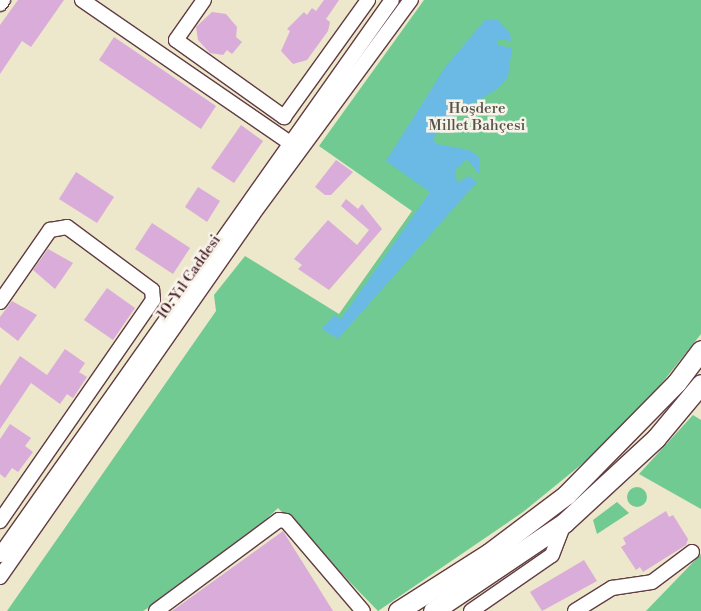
<!DOCTYPE html>
<html>
<head>
<meta charset="utf-8">
<style>
	body { margin:0 }
	#map { position:relative; width:701px; height:611px; overflow:hidden; background:#ede7cc; font-family:"Libre Bodoni",serif }
	div>[style] { position:absolute }
	.green>* { inset:0; background:#70ca91 }
	.round { border-radius:50% }
	.water>* { inset:0; background:#6bbae5 }
	.building>* { inset:0; background:#d9acd9 }
	.roads { filter:drop-shadow(1px 0 #623d43) drop-shadow(-1px 0 #623d43) drop-shadow(0 1px #623d43) drop-shadow(0 -1px #623d43) }
	.minor>* { height:14px; margin:-7px; padding:0 7px; transform-origin:7px; border-radius:7px; background:#fff }
	.major>* { height:19px; margin:-9.5px; padding:0 9.5px; transform-origin:9.5px; border-radius:9.5px; background:#fff }
	span { translate:-50% -50%; white-space:nowrap; text-align:center; line-height:1.15; -webkit-text-stroke:5px #f7f3e8; paint-order:stroke }
	.park-label { font-size:15px; color:#55524a }
	.street-label { font-size:15px; color:#4a1f2b }
</style>
</head>
<body>
<div id="map">
	<div class="green">
		<div style="clip-path:polygon(424px 0,701px 0,701px 334px,650px 398px,598px 451px,523px 512px,378px 611px,278px 508px,220px 563px,143px 611px,7px 611px,216px 311px,214px 295px,245px 256px,339px 314px,412px 211px,319px 146px)"></div>
		<div style="clip-path:polygon(693px 415px,701px 420px,701px 509px,639px 474px)"></div>
		<div class="round" style="left:627px;top:487px;width:20px;height:20px"></div>
		<div style="clip-path:polygon(617px 502px,629px 513px,597px 534px,593px 520px)"></div>
		<div style="clip-path:polygon(701px 554px,701px 611px,646px 611px)"></div>
	</div>
	<div class="water">
		<div style="clip-path:polygon(486px 19px,497px 19px,509px 32px,512px 41px,497px 39px,497px 45px,512px 48px,508px 77px,497px 89px,443px 122px,433px 139px,437px 144px,469px 150px,479px 157px,480px 175px,467px 159px,455px 170px,457px 183px,469px 176px,477px 182px,338px 339px,322px 329px,334px 315px,341px 319px,430px 192px,386px 161px,446px 66px)"></div>
	</div>
	<div class="building">
		<div style="clip-path:polygon(18px 0,64px 0,31px 47px,22px 41px,0 74px,0 25px)"></div>
		<div style="clip-path:polygon(324px 0,339px 0,326px 19px,330px 22px,328px 31px,307px 60px,293px 64px,281px 51px,290px 31px,287px 29px,304px 12px,307px 15px,312px 8px,316px 11px)"></div>
		<div style="clip-path:polygon(212px 12px,226px 14px,237px 27px,236px 37px,242px 42px,232px 54px,227px 50px,223px 55px,210px 53px,198px 40px,196px 27px)"></div>
		<div style="clip-path:polygon(114px 37px,216px 106px,201px 129px,99px 60px)"></div>
		<div style="clip-path:polygon(241px 125px,263px 141px,234px 183px,211px 168px)"></div>
		<div style="clip-path:polygon(336px 160px,353px 172px,331px 195px,325px 195px,315px 187px)"></div>
		<div style="clip-path:polygon(76px 172px,114px 197px,97px 223px,59px 199px)"></div>
		<div style="clip-path:polygon(198px 187px,220px 201px,207px 222px,185px 207px)"></div>
		<div style="clip-path:polygon(346px 199px,358px 209px,362px 204px,382px 229px,329px 290px,298px 269px,302px 265px,294px 259px,328px 220px,357px 245px,369px 230px,341px 206px)"></div>
		<div style="clip-path:polygon(152px 223px,190px 248px,173px 274px,135px 249px)"></div>
		<div style="clip-path:polygon(48px 249px,73px 263px,55px 289px,33px 270px)"></div>
		<div style="clip-path:polygon(107px 288px,135px 308px,113px 340px,84px 320px)"></div>
		<div style="clip-path:polygon(12px 301px,37px 315px,18px 341px,0 327px,0 317px)"></div>
		<div style="clip-path:polygon(65px 349px,85px 363px,79px 372px,87px 377px,73px 398px,67px 394px,60px 404px,31px 383px,0 429px,0 386px,20px 356px,47px 375px)"></div>
		<div style="clip-path:polygon(10px 424px,31px 438px,25px 446px,33px 452px,18px 472px,12px 468px,5px 478px,0 474px,0 439px)"></div>
		<div style="clip-path:polygon(666px 511px,669px 517px,673px 515px,688px 539px,686px 545px,643px 572px,640px 567px,636px 570px,621px 547px,626px 544px,623px 538px)"></div>
		<div style="clip-path:polygon(283px 531px,333px 611px,172px 611px)"></div>
		<div style="clip-path:polygon(584px 560px,597px 581px,542px 611px,530px 592px)"></div>
	</div>
	<div class="roads">
		<div class="minor">
			<div style="left:82px;top:0;width:260px;rotate:34.5deg"></div>
			<div style="left:204px;top:0;width:49px;rotate:125deg"></div>
			<div style="left:176px;top:40px;width:133px;rotate:35.5deg"></div>
			<div style="left:284px;top:117px;width:144px;rotate:-54.3deg"></div>
			<div style="left:0;top:4px;width:5px;rotate:-53deg"></div>
			<div style="left:0;top:302px;width:88px;rotate:-55.2deg"></div>
			<div style="left:50px;top:230px;width:17px;rotate:-10deg"></div>
			<div style="left:67px;top:227px;width:106px;rotate:36.5deg"></div>
			<div style="left:152px;top:290px;width:10px;rotate:84deg"></div>
			<div style="left:153px;top:300px;width:269px;rotate:124.7deg"></div>
			<div style="left:0;top:555px;width:679px;rotate:-54.77deg"></div>
			<div style="left:0;top:577px;width:442px;rotate:-55.1deg"></div>
			<div style="left:253px;top:214px;width:266px;rotate:-53.6deg"></div>
			<div style="left:156px;top:611px;width:153px;rotate:-36.5deg"></div>
			<div style="left:279px;top:520px;width:7px;rotate:8deg"></div>
			<div style="left:286px;top:521px;width:118px;rotate:49.5deg"></div>
			<div style="left:471px;top:611px;width:98px;rotate:-34.7deg"></div>
			<div style="left:552px;top:555px;width:34px;rotate:-69deg"></div>
			<div style="left:575px;top:611px;width:44px;rotate:-31.9deg"></div>
			<div style="left:612px;top:588px;width:40px;rotate:-8.5deg"></div>
			<div style="left:652px;top:582px;width:50px;rotate:-36.9deg"></div>
		</div>
		<div class="major">
			<div style="left:398px;top:611px;width:108px;rotate:-32.5deg"></div>
			<div style="left:489px;top:553px;width:96px;rotate:-37deg"></div>
			<div style="left:566px;top:495px;width:158px;rotate:-45.5deg"></div>
			<div style="left:677px;top:382px;width:40px;rotate:-53deg"></div>
			<div style="left:433px;top:611px;width:158px;rotate:-33.9deg"></div>
			<div style="left:564px;top:523px;width:125px;rotate:-42.7deg"></div>
			<div style="left:656px;top:438px;width:70px;rotate:-50.2deg"></div>
		</div>
	</div>
	<div class="park-label">
		<span style="left:477px;top:117px">Hoşdere<br>Millet Bahçesi</span>
	</div>
	<div class="street-label">
		<span style="left:189px;top:277px;rotate:-55deg">10. Yıl Caddesi</span>
	</div>
</div>
</body>
</html>
